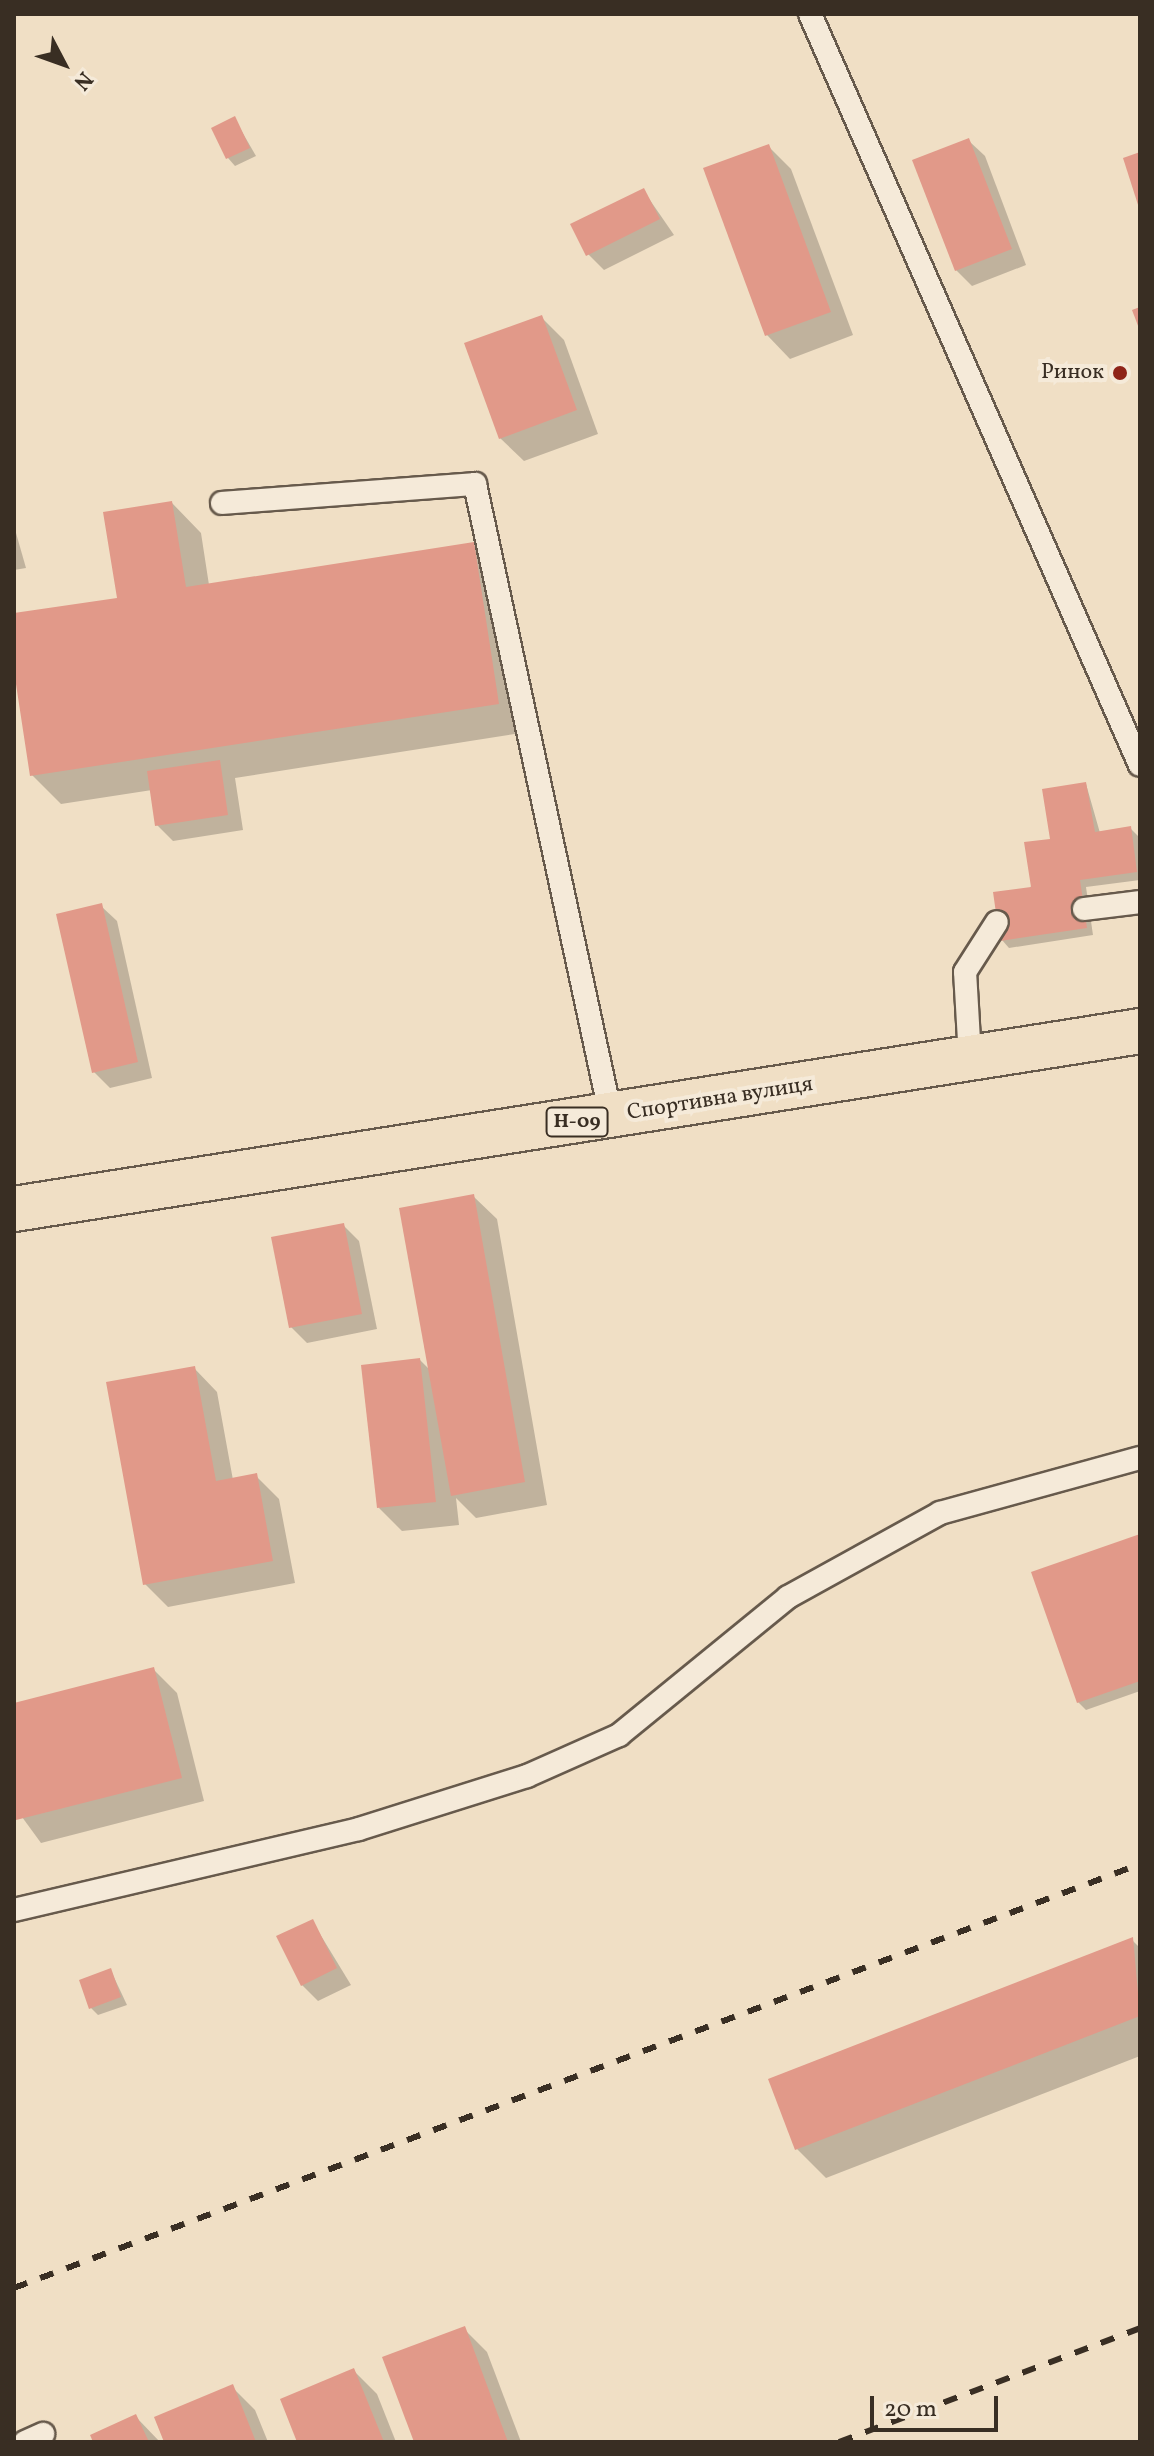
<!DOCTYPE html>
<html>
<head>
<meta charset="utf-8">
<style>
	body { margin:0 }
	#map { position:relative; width:1154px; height:2456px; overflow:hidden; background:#f0dfc5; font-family:Vollkorn,serif }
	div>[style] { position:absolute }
	.shadow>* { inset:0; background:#0003 }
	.building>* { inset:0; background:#e19989 }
	.roads { filter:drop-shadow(2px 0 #675a4c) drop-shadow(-2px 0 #675a4c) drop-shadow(0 2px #675a4c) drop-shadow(0 -2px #675a4c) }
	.service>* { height:22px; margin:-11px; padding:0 11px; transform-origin:11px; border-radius:11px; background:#f5ead9 }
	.primary>* { height:44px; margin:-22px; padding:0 22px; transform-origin:22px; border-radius:22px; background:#f0dfc5 }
	.rail>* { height:6px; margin-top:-3px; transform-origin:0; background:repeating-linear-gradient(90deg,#392e23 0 14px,transparent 0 28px) }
	.dots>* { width:22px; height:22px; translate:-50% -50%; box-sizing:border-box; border:4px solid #f5ead9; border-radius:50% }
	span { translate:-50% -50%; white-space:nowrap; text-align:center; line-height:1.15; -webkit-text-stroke:8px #f5ead9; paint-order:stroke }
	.shield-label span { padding:2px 6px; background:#f5ead9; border:2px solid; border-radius:6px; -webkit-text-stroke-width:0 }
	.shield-label { font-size:20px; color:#392e23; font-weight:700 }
	.poi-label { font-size:22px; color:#392e23 }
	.right { translate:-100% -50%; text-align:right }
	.street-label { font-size:22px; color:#392e23 }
	.frame { position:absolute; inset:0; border:16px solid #392e23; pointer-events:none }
	.north { position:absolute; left:24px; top:24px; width:80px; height:80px; -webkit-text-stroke:6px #f5ead9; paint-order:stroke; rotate:131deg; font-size:22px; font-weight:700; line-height:32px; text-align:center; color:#392e23 }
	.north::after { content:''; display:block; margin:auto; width:28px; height:36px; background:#392e23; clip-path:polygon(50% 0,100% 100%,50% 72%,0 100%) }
	.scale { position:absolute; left:870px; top:2396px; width:128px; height:36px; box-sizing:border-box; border:4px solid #392e23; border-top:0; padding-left:10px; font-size:24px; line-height:28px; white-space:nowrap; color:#392e23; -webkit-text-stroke:6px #f5ead9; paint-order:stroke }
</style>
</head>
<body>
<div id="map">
	<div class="shadow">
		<div style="clip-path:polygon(234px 118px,256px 156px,235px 166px,228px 158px)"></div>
		<div style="clip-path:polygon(969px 141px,985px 156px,1026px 265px,972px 286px,956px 270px)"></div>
		<div style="clip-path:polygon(768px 146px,791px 169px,853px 335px,790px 359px,767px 335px)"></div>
		<div style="clip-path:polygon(643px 190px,674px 235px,604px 270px,588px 254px)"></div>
		<div style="clip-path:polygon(541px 317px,564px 340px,598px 434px,524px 461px,500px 438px)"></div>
		<div style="clip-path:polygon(172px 503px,201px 533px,209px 585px,473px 544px,503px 573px,527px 732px,235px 778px,243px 830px,173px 841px,157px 825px,152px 790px,61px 804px,32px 775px,14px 615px,119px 599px)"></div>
		<div style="clip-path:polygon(14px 526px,26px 568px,14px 570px)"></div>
		<div style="clip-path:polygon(1086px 784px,1100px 833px,1130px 828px,1138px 836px,1140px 880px,1086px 887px,1093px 935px,1009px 948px,1002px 940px)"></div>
		<div style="clip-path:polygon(101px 906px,117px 921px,152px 1078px,110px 1088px,94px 1072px)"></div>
		<div style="clip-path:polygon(473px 1196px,497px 1219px,547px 1505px,476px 1518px,456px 1498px,459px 1525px,402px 1531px,379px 1508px,420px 1360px,431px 1371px)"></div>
		<div style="clip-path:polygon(343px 1225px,359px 1241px,377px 1329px,307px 1343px,291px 1327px)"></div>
		<div style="clip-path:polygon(194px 1368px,217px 1392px,233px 1480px,256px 1476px,279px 1499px,295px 1583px,168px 1607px,145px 1584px)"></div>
		<div style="clip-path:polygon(1140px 1537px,1140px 1691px,1086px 1710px,1078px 1702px)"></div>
		<div style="clip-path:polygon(154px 1670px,177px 1693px,204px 1801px,41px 1843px,14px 1806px,14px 1705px)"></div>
		<div style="clip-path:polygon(312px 1921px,351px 1985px,318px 2001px,302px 1985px)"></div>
		<div style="clip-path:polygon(1132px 1940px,1140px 1948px,1140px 2056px,826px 2178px,797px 2149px)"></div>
		<div style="clip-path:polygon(111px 1971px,127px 2005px,98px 2015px,90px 2007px)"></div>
		<div style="clip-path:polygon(464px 2329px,487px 2352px,521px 2442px,416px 2442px)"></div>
		<div style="clip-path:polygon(354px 2371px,377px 2394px,396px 2442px,299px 2442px)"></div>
		<div style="clip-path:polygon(232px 2387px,255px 2410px,268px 2442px,166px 2442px)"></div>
		<div style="clip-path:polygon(136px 2417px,160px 2442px,95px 2442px)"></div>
	</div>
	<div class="building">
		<div style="clip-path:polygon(235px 116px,250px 148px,226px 159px,211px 128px)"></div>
		<div style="clip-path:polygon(969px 138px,1012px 249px,955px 271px,912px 160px)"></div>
		<div style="clip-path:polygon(769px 144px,831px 312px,765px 336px,703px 168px)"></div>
		<div style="clip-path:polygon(1140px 152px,1140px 208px,1139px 208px,1123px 158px)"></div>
		<div style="clip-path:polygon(644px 188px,660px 219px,586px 256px,570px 224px)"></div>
		<div style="clip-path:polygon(1140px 307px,1140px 331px,1132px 310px)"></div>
		<div style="clip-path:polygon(542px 315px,577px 410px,499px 439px,464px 343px)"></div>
		<div style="clip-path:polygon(172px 501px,186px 587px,474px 542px,499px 704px,30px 776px,14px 671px,14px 613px,117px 598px,103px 512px)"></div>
		<div style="clip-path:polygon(220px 760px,228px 815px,155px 826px,147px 771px)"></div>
		<div style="clip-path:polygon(1086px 782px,1095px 832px,1131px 826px,1137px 872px,1080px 880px,1087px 928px,1000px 941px,993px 892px,1031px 887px,1024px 842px,1050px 839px,1042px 789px)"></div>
		<div style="clip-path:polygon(102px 903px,138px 1062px,92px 1073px,56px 914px)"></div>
		<div style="clip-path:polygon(474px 1194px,525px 1482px,451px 1496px,399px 1208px)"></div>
		<div style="clip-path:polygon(344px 1223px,362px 1314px,289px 1328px,271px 1237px)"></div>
		<div style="clip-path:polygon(420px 1358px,436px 1502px,377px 1508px,361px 1365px)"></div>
		<div style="clip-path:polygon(195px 1366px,216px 1481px,257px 1473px,273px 1561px,143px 1585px,106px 1382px)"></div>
		<div style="clip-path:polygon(1140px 1534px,1140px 1681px,1077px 1703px,1031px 1572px)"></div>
		<div style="clip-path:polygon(154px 1667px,182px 1778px,16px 1820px,14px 1703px)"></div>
		<div style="clip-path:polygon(313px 1919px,337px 1968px,301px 1986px,276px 1936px)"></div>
		<div style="clip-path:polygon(1133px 1937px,1140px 2016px,795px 2150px,768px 2079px)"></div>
		<div style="clip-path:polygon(111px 1968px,121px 1997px,89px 2009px,79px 1980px)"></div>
		<div style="clip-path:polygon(465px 2326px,508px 2442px,414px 2442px,382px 2357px)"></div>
		<div style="clip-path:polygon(354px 2368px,384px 2442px,297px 2442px,280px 2399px)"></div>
		<div style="clip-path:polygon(233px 2384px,256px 2442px,164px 2442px,154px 2417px)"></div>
		<div style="clip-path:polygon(136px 2414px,149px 2442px,93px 2442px,90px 2435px)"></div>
	</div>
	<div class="roads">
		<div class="service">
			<div style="left:810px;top:14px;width:820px;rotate:66.28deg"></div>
			<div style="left:222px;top:503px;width:254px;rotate:-4.3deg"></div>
			<div style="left:475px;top:484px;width:647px;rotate:77.87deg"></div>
			<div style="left:1084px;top:909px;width:56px;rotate:-7.1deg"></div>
			<div style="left:970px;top:1058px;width:86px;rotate:-93.3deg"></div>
			<div style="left:965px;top:972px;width:59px;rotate:-57.4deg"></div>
			<div style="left:14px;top:1910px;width:354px;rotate:-13.2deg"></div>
			<div style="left:359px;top:1829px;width:176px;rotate:-17.5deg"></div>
			<div style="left:527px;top:1776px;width:101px;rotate:-24deg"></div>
			<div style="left:619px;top:1735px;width:218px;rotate:-39.2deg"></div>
			<div style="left:788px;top:1597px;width:174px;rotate:-28.9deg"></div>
			<div style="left:940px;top:1513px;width:207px;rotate:-15.4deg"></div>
			<div style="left:25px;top:2442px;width:20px;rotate:-24deg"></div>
		</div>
		<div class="primary">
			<div style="left:14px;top:1209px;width:1140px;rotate:-8.98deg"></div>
		</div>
	</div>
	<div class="rail">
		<div style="left:14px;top:2288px;width:1203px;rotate:-20.63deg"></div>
		<div style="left:839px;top:2442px;width:322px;rotate:-20.7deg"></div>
	</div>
	<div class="dots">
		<div style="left:1120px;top:373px;background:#8f2418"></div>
	</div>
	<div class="shield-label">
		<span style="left:577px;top:1122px">Н-09</span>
	</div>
	<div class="poi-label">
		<span class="right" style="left:1104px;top:373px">Ринок</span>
	</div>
	<div class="street-label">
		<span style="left:720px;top:1099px;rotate:-9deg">Спортивна вулиця</span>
	</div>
	<div class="frame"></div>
	<div class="north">N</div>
	<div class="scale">20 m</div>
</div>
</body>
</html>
